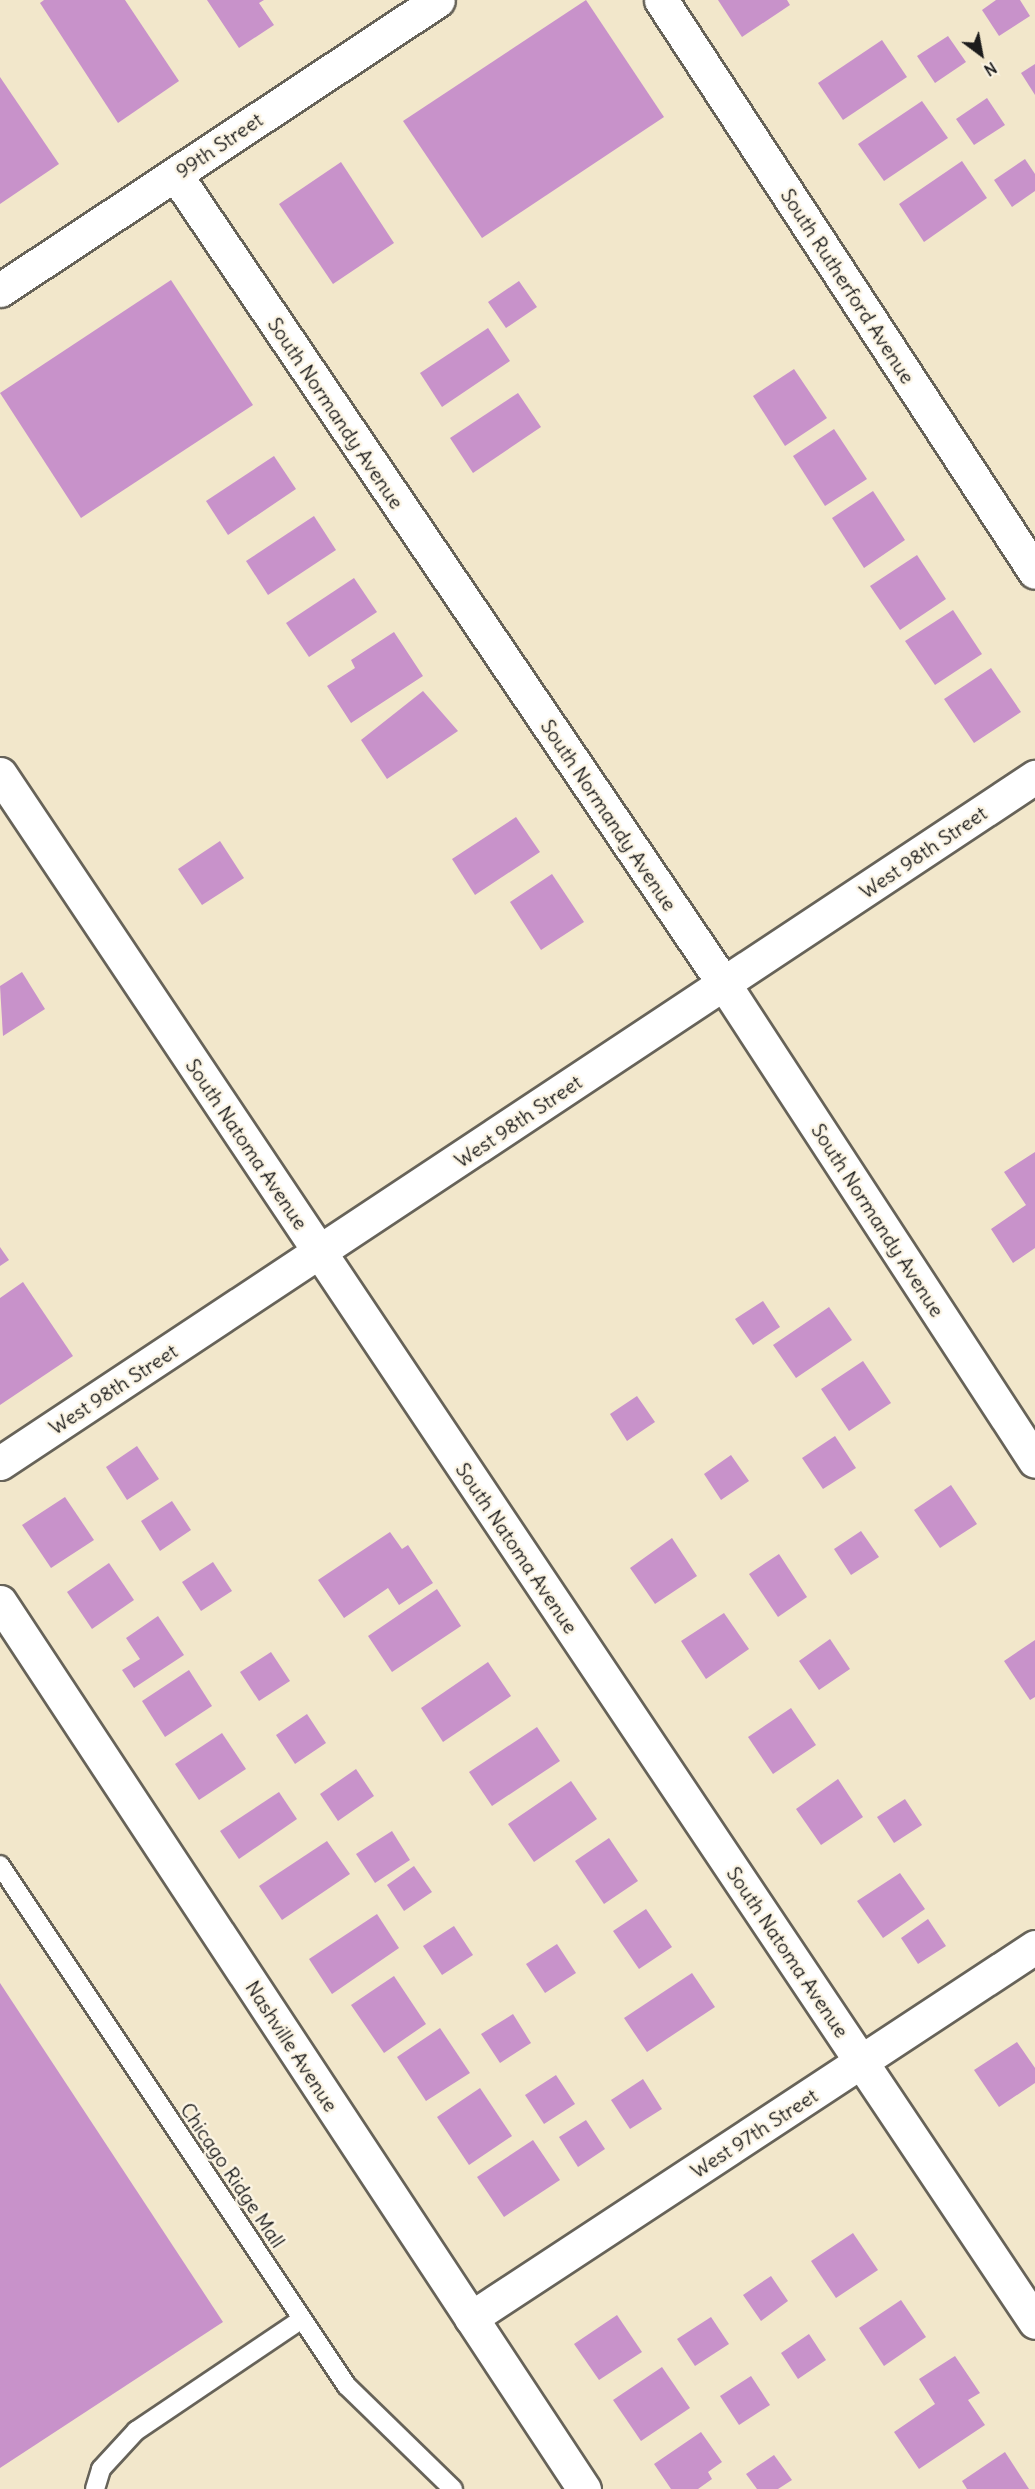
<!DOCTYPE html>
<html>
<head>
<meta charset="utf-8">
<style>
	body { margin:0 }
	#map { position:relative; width:1035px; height:2489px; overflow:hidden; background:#f2e7cb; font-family:Delius,sans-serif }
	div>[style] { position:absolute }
	.building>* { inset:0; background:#c892ca }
	.roads { filter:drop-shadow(2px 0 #676359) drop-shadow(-2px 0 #676359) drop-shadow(0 2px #676359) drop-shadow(0 -2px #676359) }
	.service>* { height:18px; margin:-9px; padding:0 9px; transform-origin:9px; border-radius:9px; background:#fff }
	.minor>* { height:33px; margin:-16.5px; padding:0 16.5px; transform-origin:16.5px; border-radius:16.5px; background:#fff }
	span { translate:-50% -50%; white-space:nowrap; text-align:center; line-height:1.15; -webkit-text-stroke:5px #fcf5e5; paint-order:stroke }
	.street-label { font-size:20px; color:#1c1c1c }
	.north { position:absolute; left:951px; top:24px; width:60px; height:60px; -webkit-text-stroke:4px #fcf5e5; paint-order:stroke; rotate:148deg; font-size:16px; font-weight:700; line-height:24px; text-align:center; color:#1c1c1c }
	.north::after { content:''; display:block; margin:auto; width:21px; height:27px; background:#1c1c1c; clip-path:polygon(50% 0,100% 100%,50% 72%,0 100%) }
</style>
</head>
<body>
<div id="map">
	<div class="building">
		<div style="clip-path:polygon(44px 0,125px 0,179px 81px,118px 123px,40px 3px)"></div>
		<div style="clip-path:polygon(207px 0,264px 0,259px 3px,274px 25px,239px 48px)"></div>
		<div style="clip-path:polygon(586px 0,664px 117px,482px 238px,403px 121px)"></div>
		<div style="clip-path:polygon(718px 0,787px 0,790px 5px,742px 37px)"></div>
		<div style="clip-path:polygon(996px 0,1020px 0,1030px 16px,999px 36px,982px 10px)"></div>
		<div style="clip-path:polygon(948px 36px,966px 62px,935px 83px,917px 56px)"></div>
		<div style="clip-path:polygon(882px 40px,907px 77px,843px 120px,818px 83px)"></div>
		<div style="clip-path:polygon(1035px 64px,1035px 95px,1021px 73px)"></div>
		<div style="clip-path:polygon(0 77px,59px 164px,0 204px)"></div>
		<div style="clip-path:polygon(987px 98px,1005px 125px,974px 145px,956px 119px)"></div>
		<div style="clip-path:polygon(922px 101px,948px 138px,884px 181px,858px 144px)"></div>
		<div style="clip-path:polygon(1025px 159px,1035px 174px,1035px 191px,1012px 207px,994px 180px)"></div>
		<div style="clip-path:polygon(962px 161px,987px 198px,924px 242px,899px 204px)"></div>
		<div style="clip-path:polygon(341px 162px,394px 243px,333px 284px,279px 204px)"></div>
		<div style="clip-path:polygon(171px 280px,253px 405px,81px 518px,0 393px)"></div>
		<div style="clip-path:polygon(519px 281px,537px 307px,506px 328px,488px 302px)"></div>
		<div style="clip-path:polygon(488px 328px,510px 361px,442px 407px,420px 373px)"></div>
		<div style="clip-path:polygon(794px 369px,827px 418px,785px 446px,753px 396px)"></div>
		<div style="clip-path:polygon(518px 393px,541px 427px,473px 473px,450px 438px)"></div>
		<div style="clip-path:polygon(834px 429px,867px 479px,825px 506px,793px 456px)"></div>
		<div style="clip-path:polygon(274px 456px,296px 489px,228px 535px,206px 501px)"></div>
		<div style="clip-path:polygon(873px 491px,905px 540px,864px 568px,832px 518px)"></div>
		<div style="clip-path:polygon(314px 516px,336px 550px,268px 595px,246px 561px)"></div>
		<div style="clip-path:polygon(917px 555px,946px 599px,900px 630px,870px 586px)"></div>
		<div style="clip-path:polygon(354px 578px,377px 612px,309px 657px,286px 623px)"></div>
		<div style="clip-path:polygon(953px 610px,982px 654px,935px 685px,905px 641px)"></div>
		<div style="clip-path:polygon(394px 632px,423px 676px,351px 723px,327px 686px,355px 668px,351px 660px)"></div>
		<div style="clip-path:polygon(991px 668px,1021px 712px,974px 743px,944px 699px)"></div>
		<div style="clip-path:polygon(423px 691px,458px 731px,387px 779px,361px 740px)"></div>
		<div style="clip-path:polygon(516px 817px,540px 852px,475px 895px,452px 859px)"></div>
		<div style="clip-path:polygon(220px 841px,244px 878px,202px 905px,178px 869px)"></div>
		<div style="clip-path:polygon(552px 874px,584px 922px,541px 950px,510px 902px)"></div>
		<div style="clip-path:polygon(22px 972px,45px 1009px,3px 1036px,0 986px)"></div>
		<div style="clip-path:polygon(1035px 1152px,1035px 1248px,1013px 1263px,991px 1229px,1026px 1205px,1004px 1172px)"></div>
		<div style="clip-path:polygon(0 1247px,9px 1260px,0 1266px)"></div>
		<div style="clip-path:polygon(23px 1282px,73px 1356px,0 1405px,0 1298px)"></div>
		<div style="clip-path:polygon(763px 1301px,780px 1327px,753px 1345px,735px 1319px)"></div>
		<div style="clip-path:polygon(829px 1307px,852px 1340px,796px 1378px,773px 1345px)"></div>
		<div style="clip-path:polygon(863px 1361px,891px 1403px,849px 1431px,821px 1389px)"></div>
		<div style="clip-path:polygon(637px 1396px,655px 1422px,627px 1441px,610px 1414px)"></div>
		<div style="clip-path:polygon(835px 1436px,856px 1468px,823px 1489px,802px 1458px)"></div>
		<div style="clip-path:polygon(137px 1446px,159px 1479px,127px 1500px,106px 1467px)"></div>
		<div style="clip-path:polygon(731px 1455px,749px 1481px,721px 1500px,704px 1474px)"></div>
		<div style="clip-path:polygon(951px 1485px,977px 1524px,940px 1548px,914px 1510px)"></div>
		<div style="clip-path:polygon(65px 1497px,94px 1540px,51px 1568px,22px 1525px)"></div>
		<div style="clip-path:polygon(172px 1501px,191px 1530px,160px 1551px,141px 1521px)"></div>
		<div style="clip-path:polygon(861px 1531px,879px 1557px,851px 1575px,834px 1549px)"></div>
		<div style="clip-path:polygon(390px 1532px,402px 1549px,408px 1545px,433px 1583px,399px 1605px,388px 1588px,344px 1618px,318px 1580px)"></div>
		<div style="clip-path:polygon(672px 1538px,697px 1576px,655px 1604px,630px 1568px)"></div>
		<div style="clip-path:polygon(779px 1554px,807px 1597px,778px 1617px,749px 1574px)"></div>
		<div style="clip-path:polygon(213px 1562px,232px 1591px,201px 1611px,182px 1582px)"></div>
		<div style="clip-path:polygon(109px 1563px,134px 1600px,92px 1629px,67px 1592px)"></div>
		<div style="clip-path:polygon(437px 1589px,461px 1626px,392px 1672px,368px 1636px)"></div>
		<div style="clip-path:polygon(724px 1613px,749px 1649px,706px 1679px,681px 1641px)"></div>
		<div style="clip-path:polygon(158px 1616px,184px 1655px,134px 1688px,122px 1670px,140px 1659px,126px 1638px)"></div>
		<div style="clip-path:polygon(830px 1639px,850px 1669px,819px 1690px,799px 1661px)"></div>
		<div style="clip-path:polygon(1035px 1640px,1035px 1697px,1030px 1700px,1004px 1661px)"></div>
		<div style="clip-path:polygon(271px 1652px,290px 1681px,259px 1701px,240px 1672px)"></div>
		<div style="clip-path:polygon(488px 1662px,511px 1696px,443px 1742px,421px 1708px)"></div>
		<div style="clip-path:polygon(189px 1670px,212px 1706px,165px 1737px,142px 1701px)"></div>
		<div style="clip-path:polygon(791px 1708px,816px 1745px,773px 1774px,748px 1737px)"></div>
		<div style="clip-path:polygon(307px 1714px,326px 1743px,295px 1764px,276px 1735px)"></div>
		<div style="clip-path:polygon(537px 1727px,560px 1761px,492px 1806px,469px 1772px)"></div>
		<div style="clip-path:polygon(222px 1733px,246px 1769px,199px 1800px,175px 1764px)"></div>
		<div style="clip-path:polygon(356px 1769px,374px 1796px,338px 1821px,320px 1794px)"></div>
		<div style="clip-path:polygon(838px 1779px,863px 1817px,821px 1845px,796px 1809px)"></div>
		<div style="clip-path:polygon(571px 1781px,597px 1819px,534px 1862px,508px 1824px)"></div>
		<div style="clip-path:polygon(279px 1792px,297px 1819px,239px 1859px,220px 1831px)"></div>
		<div style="clip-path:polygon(905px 1799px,922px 1825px,894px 1843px,877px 1817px)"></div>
		<div style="clip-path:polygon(392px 1831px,410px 1860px,375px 1883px,356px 1854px)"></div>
		<div style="clip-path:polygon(609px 1838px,638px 1881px,604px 1904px,575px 1861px)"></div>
		<div style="clip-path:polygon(327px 1841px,350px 1874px,282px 1920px,259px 1886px)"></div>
		<div style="clip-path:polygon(414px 1866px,432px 1892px,404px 1911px,387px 1885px)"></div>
		<div style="clip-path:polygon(900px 1873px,925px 1909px,883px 1938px,857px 1901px)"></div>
		<div style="clip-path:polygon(646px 1909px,672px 1947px,639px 1969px,613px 1931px)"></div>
		<div style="clip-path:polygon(377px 1914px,399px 1948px,332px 1994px,309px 1959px)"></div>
		<div style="clip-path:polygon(928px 1919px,946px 1946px,918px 1964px,901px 1938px)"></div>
		<div style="clip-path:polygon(454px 1926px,473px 1955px,442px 1975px,423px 1946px)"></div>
		<div style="clip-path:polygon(557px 1944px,576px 1973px,545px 1993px,526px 1964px)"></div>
		<div style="clip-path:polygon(692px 1973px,715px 2007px,647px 2052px,624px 2018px)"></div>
		<div style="clip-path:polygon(394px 1976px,426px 2024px,384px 2053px,351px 2005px)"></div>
		<div style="clip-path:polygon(0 1983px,223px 2322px,0 2468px)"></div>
		<div style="clip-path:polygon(513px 2014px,531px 2043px,500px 2063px,481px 2034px)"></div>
		<div style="clip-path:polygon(440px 2028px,470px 2073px,426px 2101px,397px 2057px)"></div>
		<div style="clip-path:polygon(1017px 2042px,1035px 2068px,1035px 2083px,999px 2107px,974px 2070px)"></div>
		<div style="clip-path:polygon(556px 2075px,575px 2104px,544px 2124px,525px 2095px)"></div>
		<div style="clip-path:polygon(643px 2079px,662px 2109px,630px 2129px,611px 2100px)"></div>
		<div style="clip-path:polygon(480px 2088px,512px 2136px,469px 2165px,437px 2117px)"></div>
		<div style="clip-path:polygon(586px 2120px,605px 2149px,578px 2167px,559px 2137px)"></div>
		<div style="clip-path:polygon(533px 2140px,560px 2180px,504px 2217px,477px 2177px)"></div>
		<div style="clip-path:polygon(853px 2233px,878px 2270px,836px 2298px,811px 2261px)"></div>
		<div style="clip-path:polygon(771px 2276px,788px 2301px,761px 2321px,743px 2295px)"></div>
		<div style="clip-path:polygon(901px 2300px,926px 2337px,884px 2366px,859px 2328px)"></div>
		<div style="clip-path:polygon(617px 2315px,642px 2352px,599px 2380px,574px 2344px)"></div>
		<div style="clip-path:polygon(711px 2317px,729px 2344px,695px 2366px,677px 2339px)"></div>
		<div style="clip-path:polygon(809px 2334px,826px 2360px,798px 2379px,781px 2353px)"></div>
		<div style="clip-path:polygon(955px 2356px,980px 2393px,968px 2400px,985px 2425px,919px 2469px,894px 2432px,935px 2404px,919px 2379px)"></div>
		<div style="clip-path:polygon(662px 2367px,690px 2408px,641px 2441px,613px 2400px)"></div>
		<div style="clip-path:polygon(751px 2376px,770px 2405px,739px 2425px,720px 2396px)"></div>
		<div style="clip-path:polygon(701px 2432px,722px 2462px,708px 2472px,712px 2479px,698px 2489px,671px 2489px,654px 2464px)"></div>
		<div style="clip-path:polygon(1005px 2452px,1029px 2489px,967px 2489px,962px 2481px)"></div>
		<div style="clip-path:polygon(774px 2455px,792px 2480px,778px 2489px,757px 2489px,746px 2474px)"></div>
	</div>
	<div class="roads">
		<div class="service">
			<div style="left:0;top:1865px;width:626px;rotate:56.34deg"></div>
			<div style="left:347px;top:2386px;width:148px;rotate:44.2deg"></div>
			<div style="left:95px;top:2489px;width:21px;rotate:-73deg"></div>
			<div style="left:101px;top:2469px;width:52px;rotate:-47.4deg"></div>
			<div style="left:136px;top:2431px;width:200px;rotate:-34deg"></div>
		</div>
		<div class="minor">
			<div style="left:661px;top:0;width:683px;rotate:56.82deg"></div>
			<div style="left:175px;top:174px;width:979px;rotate:55.87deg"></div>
			<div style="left:724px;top:984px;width:569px;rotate:56.9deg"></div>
			<div style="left:0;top:290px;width:525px;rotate:-33.51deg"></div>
			<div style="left:0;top:774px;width:1862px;rotate:56.23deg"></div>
			<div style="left:0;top:1463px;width:1242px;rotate:-33.54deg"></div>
			<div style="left:0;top:1602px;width:1062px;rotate:56.64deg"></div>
			<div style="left:471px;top:2318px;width:675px;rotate:-33.34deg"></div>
		</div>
	</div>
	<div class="street-label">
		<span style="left:219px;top:145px;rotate:-34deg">99th Street</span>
		<span style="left:848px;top:286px;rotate:57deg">South Rutherford Avenue</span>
		<span style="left:336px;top:413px;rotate:56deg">South Normandy Avenue</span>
		<span style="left:609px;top:815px;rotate:56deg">South Normandy Avenue</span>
		<span style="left:923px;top:852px;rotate:-34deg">West 98th Street</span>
		<span style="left:518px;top:1121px;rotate:-34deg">West 98th Street</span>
		<span style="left:247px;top:1144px;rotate:56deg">South Natoma Avenue</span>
		<span style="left:878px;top:1220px;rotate:57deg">South Normandy Avenue</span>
		<span style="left:113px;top:1389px;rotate:-33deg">West 98th Street</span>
		<span style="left:517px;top:1548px;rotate:56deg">South Natoma Avenue</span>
		<span style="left:788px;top:1952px;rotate:56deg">South Natoma Avenue</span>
		<span style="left:292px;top:2046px;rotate:57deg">Nashville Avenue</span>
		<span style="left:754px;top:2133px;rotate:-33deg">West 97th Street</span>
		<span style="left:233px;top:2175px;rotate:56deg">Chicago Ridge Mall</span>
	</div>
	<div class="north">N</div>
</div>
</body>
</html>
